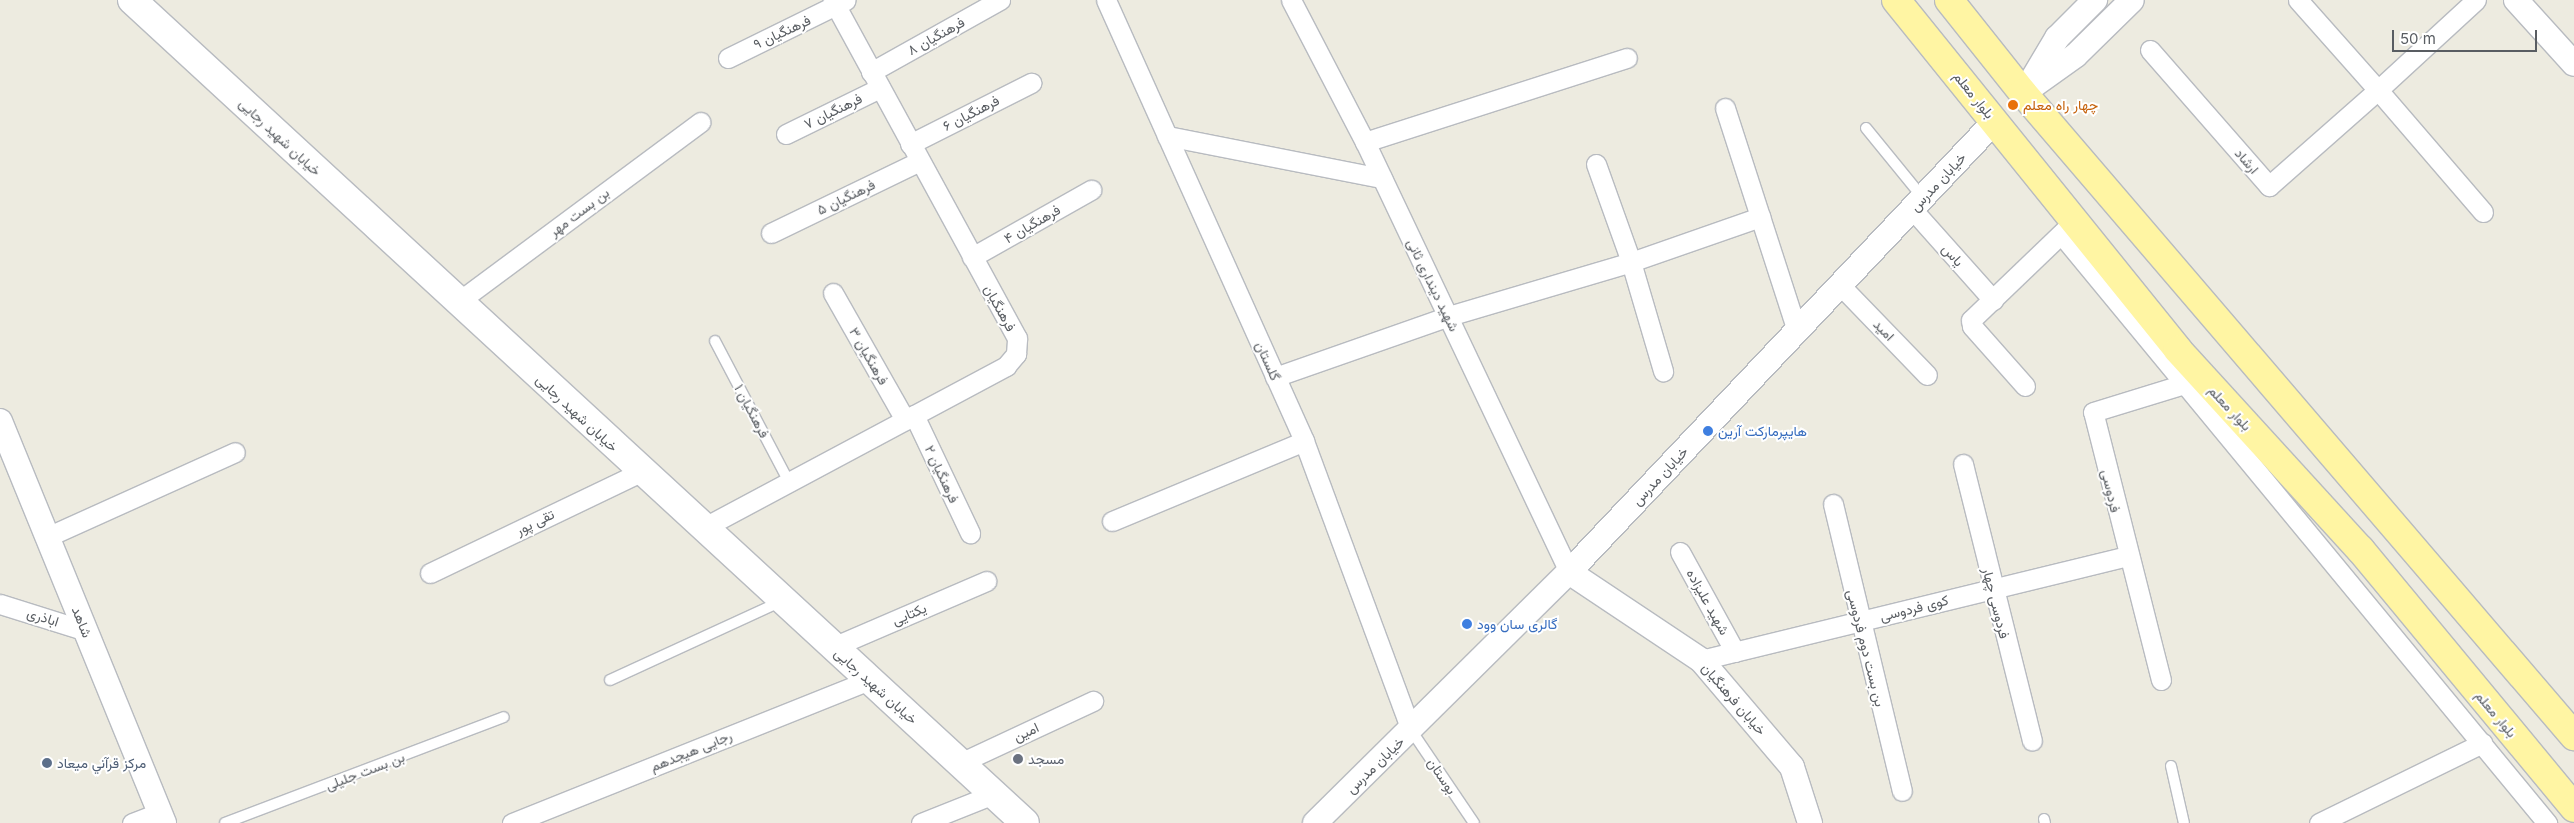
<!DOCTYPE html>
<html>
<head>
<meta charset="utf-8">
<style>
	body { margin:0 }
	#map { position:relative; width:2574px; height:823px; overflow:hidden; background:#edebe0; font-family:Inter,Vazirmatn,sans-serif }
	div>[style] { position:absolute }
	.roads { filter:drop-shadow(1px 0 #b8bbc0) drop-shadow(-1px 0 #b8bbc0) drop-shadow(0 1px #b8bbc0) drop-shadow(0 -1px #b8bbc0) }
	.service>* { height:10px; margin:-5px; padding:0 5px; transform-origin:5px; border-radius:5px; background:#fff }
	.minor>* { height:19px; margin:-9.5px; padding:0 9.5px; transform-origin:9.5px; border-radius:9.5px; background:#fff }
	.tertiary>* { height:24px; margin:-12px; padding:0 12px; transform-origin:12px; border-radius:12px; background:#fff }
	.secondary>* { height:28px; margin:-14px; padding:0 14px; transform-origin:14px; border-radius:14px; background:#fff }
	.primary>* { height:28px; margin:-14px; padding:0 14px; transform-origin:14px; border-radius:14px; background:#fff5a3 }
	.dots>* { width:14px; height:14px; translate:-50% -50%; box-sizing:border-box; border:2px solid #fff; border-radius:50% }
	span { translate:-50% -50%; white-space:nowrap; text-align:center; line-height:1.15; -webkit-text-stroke:4px #fff; paint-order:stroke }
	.street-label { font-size:14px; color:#595d62 }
	.food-label { font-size:14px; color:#c56008 }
	.left { translate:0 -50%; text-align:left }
	.shop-label { font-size:14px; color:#366cbe }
	.worship-label { font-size:14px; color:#5b616d }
	.service-label { font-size:14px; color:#4e5e75 }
	.scale { position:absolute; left:2392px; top:30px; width:145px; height:22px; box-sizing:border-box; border:2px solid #595d62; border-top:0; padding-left:6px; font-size:15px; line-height:18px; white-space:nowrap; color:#595d62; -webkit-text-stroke:4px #fff; paint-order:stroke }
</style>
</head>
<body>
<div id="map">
	<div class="roads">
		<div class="service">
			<div style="left:1866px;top:128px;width:90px;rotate:50.8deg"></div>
			<div style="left:715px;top:341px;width:159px;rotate:62.3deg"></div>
			<div style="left:610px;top:680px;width:189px;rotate:-24.7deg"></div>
			<div style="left:1411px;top:730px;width:112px;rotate:55.9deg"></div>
			<div style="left:2171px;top:766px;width:58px;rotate:77.2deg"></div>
			<div style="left:2044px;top:819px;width:4px;rotate:76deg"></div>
			<div style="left:225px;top:823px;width:298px;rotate:-20.8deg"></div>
		</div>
		<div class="minor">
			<div style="left:1106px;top:0;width:483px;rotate:65.8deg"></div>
			<div style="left:1304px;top:441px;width:308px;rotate:69.7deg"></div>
			<div style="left:1291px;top:0;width:160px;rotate:62.5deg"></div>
			<div style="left:1365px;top:142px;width:476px;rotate:64.6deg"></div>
			<div style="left:2298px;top:0;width:120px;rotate:48.4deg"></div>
			<div style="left:2378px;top:90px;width:133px;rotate:-42.6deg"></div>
			<div style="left:2150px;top:50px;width:181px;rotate:48.8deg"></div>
			<div style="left:2269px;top:186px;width:145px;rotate:-41.4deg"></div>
			<div style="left:2378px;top:90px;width:161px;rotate:49.3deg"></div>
			<div style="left:728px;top:58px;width:131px;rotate:-26.2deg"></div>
			<div style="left:871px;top:72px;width:148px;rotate:-29.2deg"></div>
			<div style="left:1725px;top:108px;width:234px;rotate:72.1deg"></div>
			<div style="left:786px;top:134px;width:105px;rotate:-26.1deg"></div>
			<div style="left:1167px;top:136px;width:219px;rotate:11.1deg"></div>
			<div style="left:1365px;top:142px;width:275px;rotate:-17.8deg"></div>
			<div style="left:910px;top:144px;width:136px;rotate:-26.8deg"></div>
			<div style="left:1596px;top:164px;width:104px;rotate:70.3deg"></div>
			<div style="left:1631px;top:262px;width:114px;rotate:73.6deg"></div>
			<div style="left:1912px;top:209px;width:122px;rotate:48.3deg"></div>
			<div style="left:771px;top:233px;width:165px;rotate:-25.8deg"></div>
			<div style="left:2061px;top:234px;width:764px;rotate:50.47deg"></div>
			<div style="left:972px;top:257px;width:137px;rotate:-29.4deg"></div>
			<div style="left:1840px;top:285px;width:125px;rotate:46deg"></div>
			<div style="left:833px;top:293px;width:146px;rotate:60.4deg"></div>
			<div style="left:458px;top:302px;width:302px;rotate:-36.6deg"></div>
			<div style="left:1275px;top:377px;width:184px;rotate:-19.3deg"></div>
			<div style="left:1449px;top:316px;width:190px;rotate:-16.5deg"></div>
			<div style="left:1631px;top:262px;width:137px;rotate:-19.2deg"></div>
			<div style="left:2025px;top:386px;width:80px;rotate:-131.5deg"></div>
			<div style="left:1972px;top:326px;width:6px;rotate:-99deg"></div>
			<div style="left:1971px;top:320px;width:137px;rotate:-43.8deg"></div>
			<div style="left:914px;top:415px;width:131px;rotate:64.6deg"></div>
			<div style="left:1963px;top:464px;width:285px;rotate:76deg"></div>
			<div style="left:1833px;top:504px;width:295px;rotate:76.5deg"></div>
			<div style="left:1112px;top:521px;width:208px;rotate:-22.6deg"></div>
			<div style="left:703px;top:528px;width:344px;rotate:-28.1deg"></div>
			<div style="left:1006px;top:366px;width:16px;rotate:-50deg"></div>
			<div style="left:1016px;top:354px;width:16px;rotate:-86deg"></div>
			<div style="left:1017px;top:338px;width:385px;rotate:-118.6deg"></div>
			<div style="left:47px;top:537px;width:206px;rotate:-24.3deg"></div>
			<div style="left:1680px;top:552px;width:114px;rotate:61.2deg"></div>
			<div style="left:430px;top:573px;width:234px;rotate:-25.6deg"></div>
			<div style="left:0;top:604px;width:90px;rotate:17.4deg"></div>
			<div style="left:833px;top:647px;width:167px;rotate:-23.3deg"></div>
			<div style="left:1701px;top:660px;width:439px;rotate:-13.7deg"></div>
			<div style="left:2161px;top:680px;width:276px;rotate:-104.2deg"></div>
			<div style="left:2093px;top:412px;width:106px;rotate:-17.1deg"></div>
			<div style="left:960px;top:763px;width:147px;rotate:-25deg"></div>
			<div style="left:132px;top:823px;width:30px;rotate:-21deg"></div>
			<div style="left:512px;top:823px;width:385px;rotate:-21.8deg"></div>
			<div style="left:921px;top:823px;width:79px;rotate:-21.7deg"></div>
			<div style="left:2319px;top:823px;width:182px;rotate:-26.1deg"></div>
		</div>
		<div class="tertiary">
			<div style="left:2516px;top:0;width:86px;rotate:47.8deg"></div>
			<div style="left:2029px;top:85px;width:55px;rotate:-59.2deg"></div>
			<div style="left:2057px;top:38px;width:54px;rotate:-45deg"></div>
			<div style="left:2023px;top:93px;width:65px;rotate:-35.6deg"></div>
			<div style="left:2076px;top:55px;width:78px;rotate:-44.5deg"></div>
			<div style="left:0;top:421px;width:434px;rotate:67.8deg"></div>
			<div style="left:1569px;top:572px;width:159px;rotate:33.7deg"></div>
			<div style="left:1701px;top:660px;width:140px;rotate:49.6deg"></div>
			<div style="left:1792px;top:767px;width:59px;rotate:72.2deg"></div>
			<div style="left:1315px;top:823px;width:357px;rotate:-44.7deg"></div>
			<div style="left:1569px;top:572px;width:620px;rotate:-46.63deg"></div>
		</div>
		<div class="secondary">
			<div style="left:132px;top:0;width:1214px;rotate:42.66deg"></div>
		</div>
		<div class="primary">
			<div style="left:1896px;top:0;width:449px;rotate:51.1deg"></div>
			<div style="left:2178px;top:350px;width:270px;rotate:47.6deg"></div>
			<div style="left:2360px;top:549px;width:336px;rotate:50.4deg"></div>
			<div style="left:1949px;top:0;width:119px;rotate:51.5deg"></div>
			<div style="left:2023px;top:93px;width:847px;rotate:49.41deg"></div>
		</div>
	</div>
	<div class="dots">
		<div style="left:2013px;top:105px;background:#e8710a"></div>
		<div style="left:1708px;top:431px;background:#3f7fe0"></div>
		<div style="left:1467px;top:624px;background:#3f7fe0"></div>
		<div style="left:1018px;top:759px;background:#6b7280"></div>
		<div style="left:47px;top:763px;background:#5c6f8a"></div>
	</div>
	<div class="street-label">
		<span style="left:782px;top:32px;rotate:-25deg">فرهنگیان ۹</span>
		<span style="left:936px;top:36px;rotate:-29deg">فرهنگیان ۸</span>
		<span style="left:1974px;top:95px;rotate:51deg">بلوار معلم</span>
		<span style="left:833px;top:111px;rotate:-26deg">فرهنگیان ۷</span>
		<span style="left:971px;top:113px;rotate:-27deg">فرهنگیان ۶</span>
		<span style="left:280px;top:137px;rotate:43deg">خیابان شهید رجایی</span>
		<span style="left:2247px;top:161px;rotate:49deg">ارشاد</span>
		<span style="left:1938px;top:182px;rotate:-47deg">خیابان مدرس</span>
		<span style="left:846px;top:197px;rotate:-26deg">فرهنگیان ۵</span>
		<span style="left:579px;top:212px;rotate:-37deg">بن بست مهر</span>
		<span style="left:1032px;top:224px;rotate:-30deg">فرهنگیان ۴</span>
		<span style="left:1953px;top:255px;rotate:48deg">یاس</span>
		<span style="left:1433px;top:285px;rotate:64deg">شهید دینداری ثانی</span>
		<span style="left:1000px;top:308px;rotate:61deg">فرهنگیان</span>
		<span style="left:1884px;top:330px;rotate:46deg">امید</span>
		<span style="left:869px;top:356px;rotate:60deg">فرهنگیان ۳</span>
		<span style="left:1268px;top:361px;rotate:66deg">گلستان</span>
		<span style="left:2230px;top:408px;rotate:47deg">بلوار معلم</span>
		<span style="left:752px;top:411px;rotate:62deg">فرهنگیان ۱</span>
		<span style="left:577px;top:413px;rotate:43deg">خیابان شهید رجایی</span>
		<span style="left:942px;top:474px;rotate:65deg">فرهنگیان ۲</span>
		<span style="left:1660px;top:476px;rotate:-47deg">خیابان مدرس</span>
		<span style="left:2111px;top:491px;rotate:77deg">فردوسی</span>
		<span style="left:535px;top:522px;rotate:-26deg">تقی پور</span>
		<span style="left:1708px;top:602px;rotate:61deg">شهید علیزاده</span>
		<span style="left:1996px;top:603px;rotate:76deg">فردوسی چهار</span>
		<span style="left:1914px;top:608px;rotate:-14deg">کوی فردوسی</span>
		<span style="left:909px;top:614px;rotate:-23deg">یکتایی</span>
		<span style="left:43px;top:617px;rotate:18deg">اباذری</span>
		<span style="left:82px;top:622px;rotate:68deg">شاهد</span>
		<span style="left:1866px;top:648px;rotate:76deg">بن بست دوم فردوسی</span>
		<span style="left:876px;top:686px;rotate:42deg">خیابان شهید رجایی</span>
		<span style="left:1734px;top:699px;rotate:49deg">خیابان فرهنگیان</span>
		<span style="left:2496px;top:714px;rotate:50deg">بلوار معلم</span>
		<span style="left:1026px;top:732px;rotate:-25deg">امین</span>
		<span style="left:691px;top:751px;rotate:-22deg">رجایی هیجدهم</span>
		<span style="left:1375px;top:765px;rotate:-44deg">خیابان مدرس</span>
		<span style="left:365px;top:771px;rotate:-21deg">بن بست جلیلی</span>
		<span style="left:1442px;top:776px;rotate:56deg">بوستان</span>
	</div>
	<div class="food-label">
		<span class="left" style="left:2023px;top:105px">چهار راه معلم</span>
	</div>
	<div class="shop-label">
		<span class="left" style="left:1718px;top:431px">هایپرمارکت آرین</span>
		<span class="left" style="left:1477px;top:624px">گالری سان وود</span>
	</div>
	<div class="worship-label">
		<span class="left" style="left:1028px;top:759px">مسجد</span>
	</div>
	<div class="service-label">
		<span class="left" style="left:57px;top:763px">مركز قرآني ميعاد</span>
	</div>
	<div class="scale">50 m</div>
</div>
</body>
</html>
